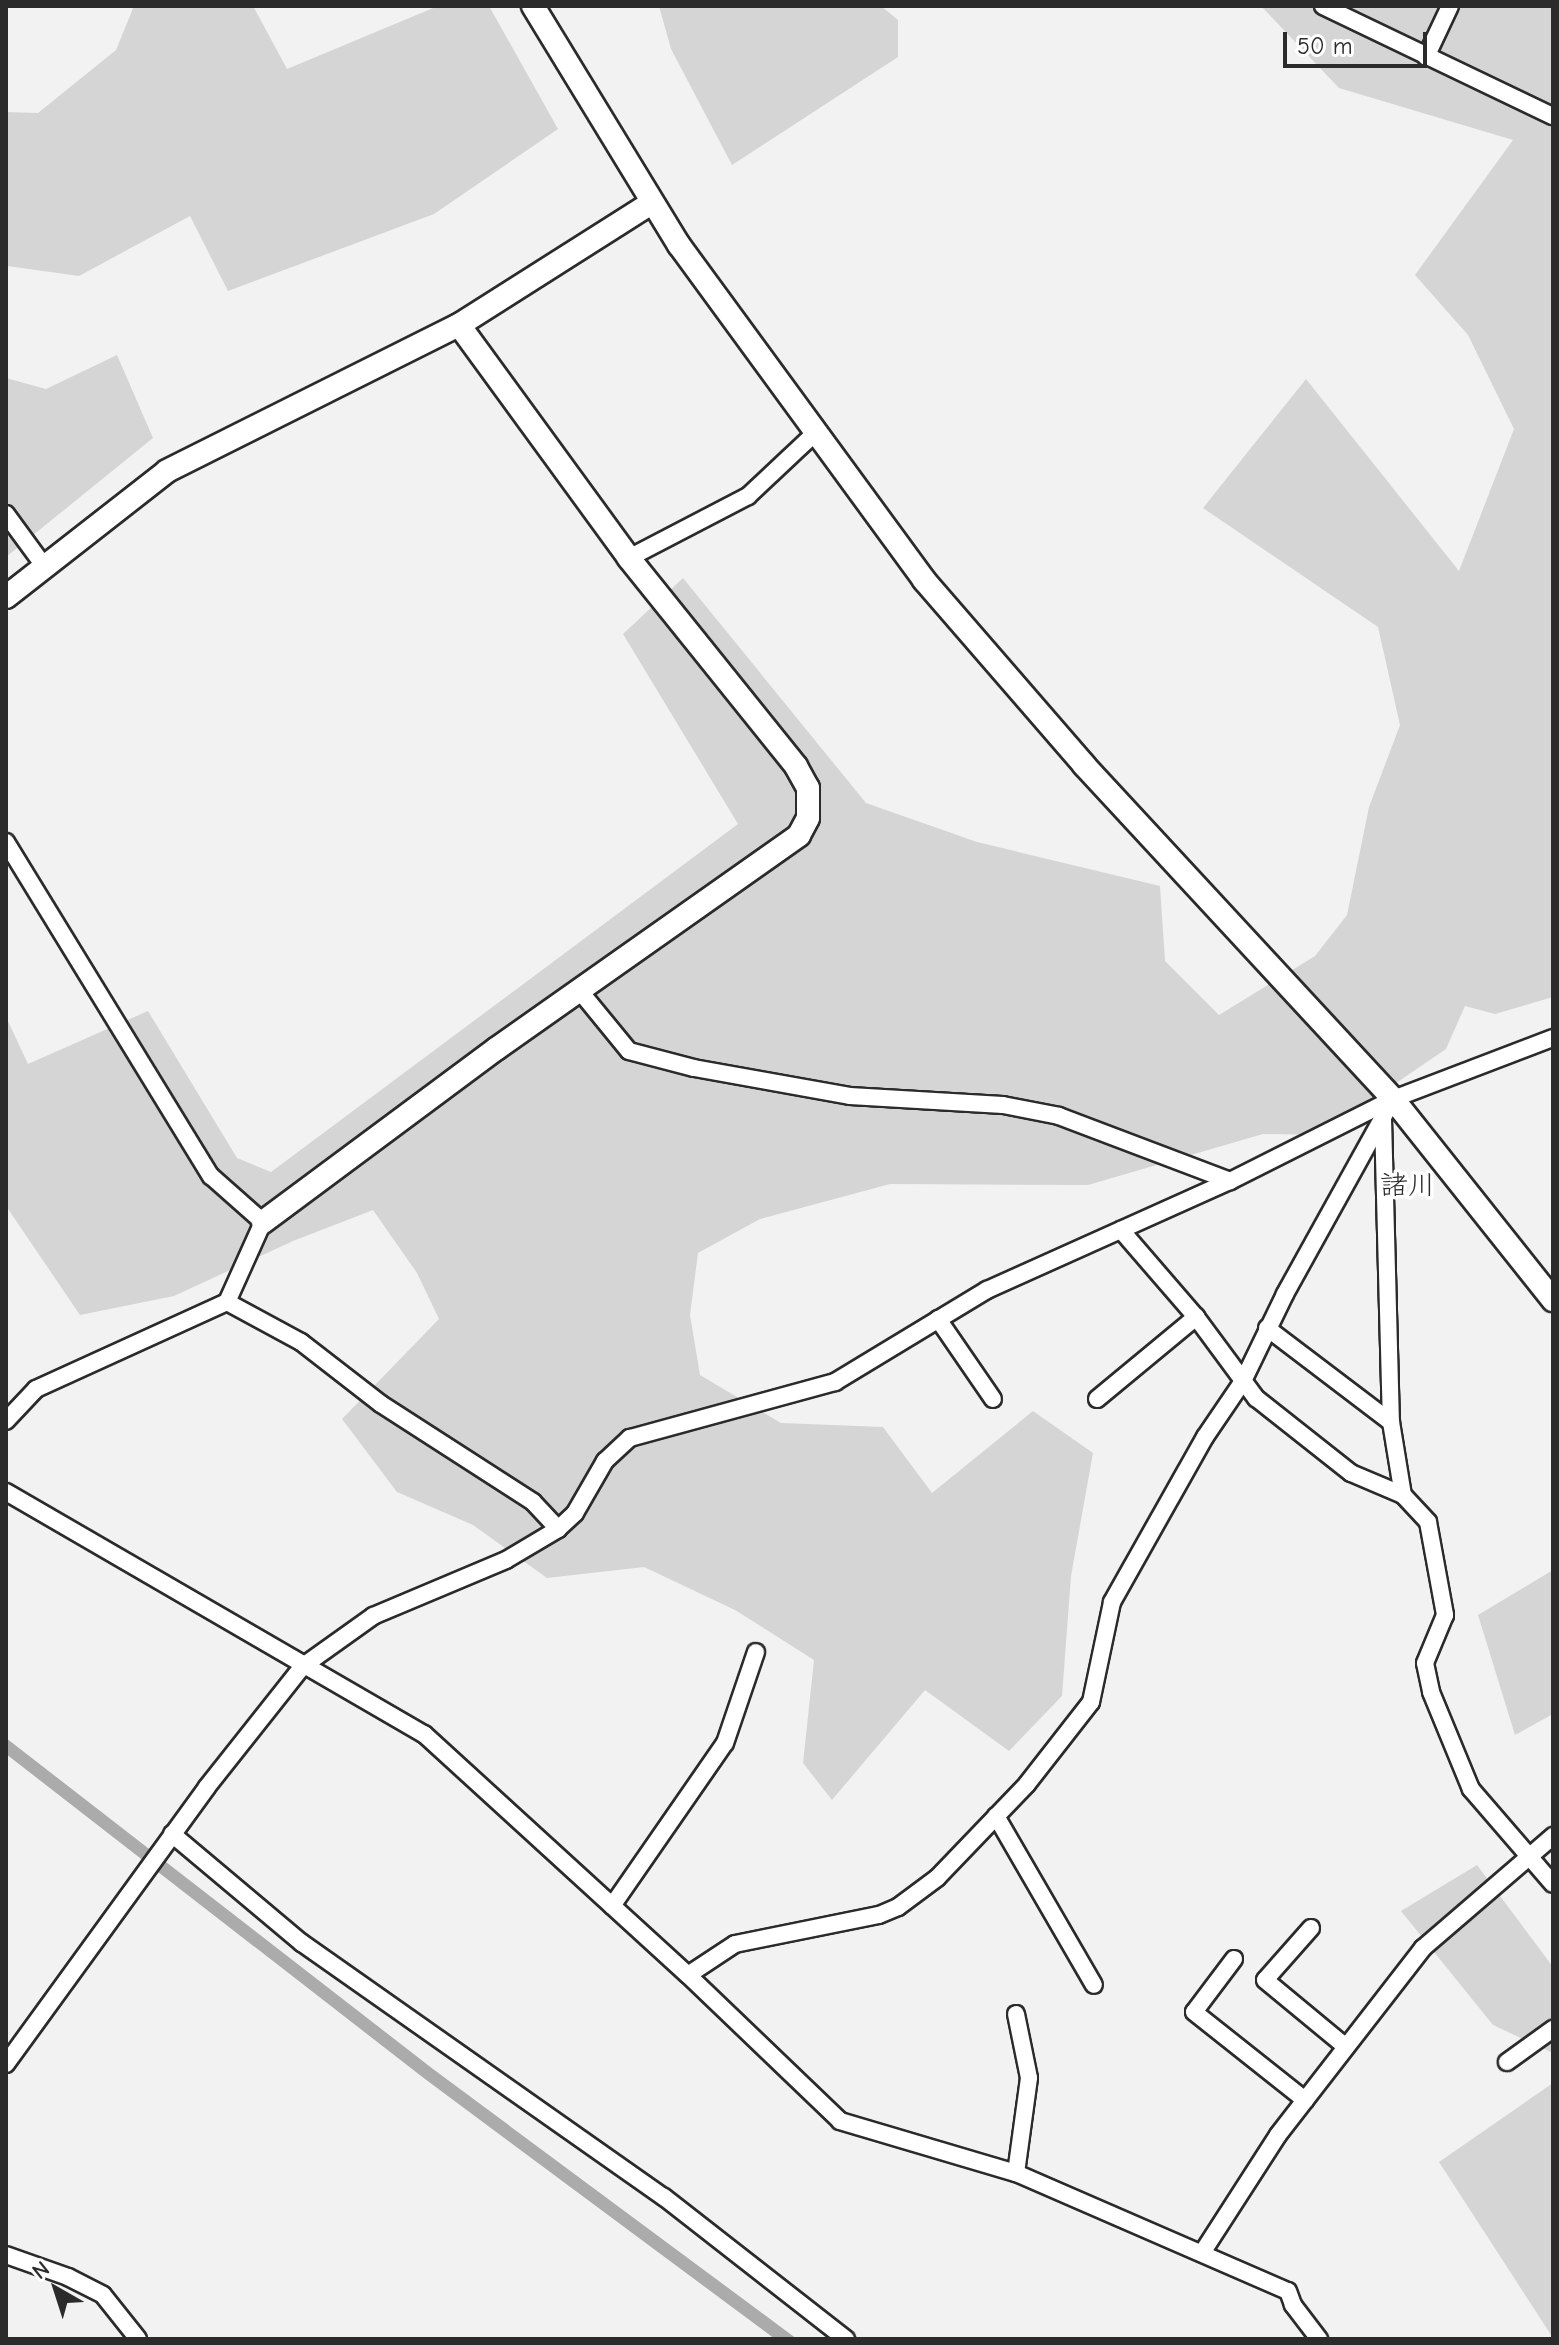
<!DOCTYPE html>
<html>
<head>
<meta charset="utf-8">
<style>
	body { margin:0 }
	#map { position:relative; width:1559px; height:2345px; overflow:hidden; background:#f2f2f2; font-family:"Comic Neue","Klee One",sans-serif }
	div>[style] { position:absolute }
	.green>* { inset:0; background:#d5d5d5 }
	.water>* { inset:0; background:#ababab }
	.roads { filter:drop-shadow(2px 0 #2b2b2b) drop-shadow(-2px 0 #2b2b2b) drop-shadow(0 2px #2b2b2b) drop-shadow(0 -2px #2b2b2b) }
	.minor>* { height:16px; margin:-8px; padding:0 8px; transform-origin:8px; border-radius:8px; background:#fff }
	.tertiary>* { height:22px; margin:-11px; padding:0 11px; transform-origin:11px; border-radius:11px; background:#fff }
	span { translate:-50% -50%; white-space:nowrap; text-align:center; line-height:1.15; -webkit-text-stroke:7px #fff; paint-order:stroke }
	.quarter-label { font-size:28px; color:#2b2b2b }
	.frame { position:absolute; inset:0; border:8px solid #2b2b2b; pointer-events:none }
	.north { position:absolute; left:16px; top:2249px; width:80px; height:80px; -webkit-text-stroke:6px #fff; paint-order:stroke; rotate:321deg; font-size:22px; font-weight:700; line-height:32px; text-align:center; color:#2b2b2b }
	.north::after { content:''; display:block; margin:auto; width:28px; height:36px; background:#2b2b2b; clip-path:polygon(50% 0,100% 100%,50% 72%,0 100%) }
	.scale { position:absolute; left:1283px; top:32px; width:144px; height:36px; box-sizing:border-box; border:4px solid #2b2b2b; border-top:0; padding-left:10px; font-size:24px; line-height:28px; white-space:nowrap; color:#2b2b2b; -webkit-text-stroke:6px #fff; paint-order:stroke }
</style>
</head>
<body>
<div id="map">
	<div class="green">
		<div style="clip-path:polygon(134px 6px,253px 6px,287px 69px,438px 6px,489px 6px,558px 129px,434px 214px,228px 291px,190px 216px,79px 276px,7px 266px,6px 112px,38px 113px,116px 50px)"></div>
		<div style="clip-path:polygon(659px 6px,881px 6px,898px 20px,898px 57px,732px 165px,671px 49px)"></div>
		<div style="clip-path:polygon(1261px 6px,1553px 6px,1553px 997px,1495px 1014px,1465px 1006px,1446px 1049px,1320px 1135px,1263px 1134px,1088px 1185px,890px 1184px,760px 1219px,698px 1253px,690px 1315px,700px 1375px,781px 1423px,883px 1427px,932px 1493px,1033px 1411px,1093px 1453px,1071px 1576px,1062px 1696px,1009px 1751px,925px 1690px,832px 1800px,803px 1763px,814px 1660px,735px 1610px,644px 1567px,547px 1578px,473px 1525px,397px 1492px,342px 1419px,439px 1319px,417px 1273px,373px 1210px,293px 1241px,174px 1296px,80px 1315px,6px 1206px,6px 1017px,28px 1064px,148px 1011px,237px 1158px,271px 1172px,738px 824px,623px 634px,683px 578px,866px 803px,977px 842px,1160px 886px,1165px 961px,1219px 1015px,1315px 956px,1347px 915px,1369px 807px,1400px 725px,1378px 627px,1203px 508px,1306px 379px,1459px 571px,1514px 429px,1468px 335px,1415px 275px,1513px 140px,1339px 88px)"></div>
		<div style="clip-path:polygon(117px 355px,153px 438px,6px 557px,6px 378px,46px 389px)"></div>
		<div style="clip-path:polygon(1553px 1570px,1553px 1714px,1515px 1735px,1478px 1615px)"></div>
		<div style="clip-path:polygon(1477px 1865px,1553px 1967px,1553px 2053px,1493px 2025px,1401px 1911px)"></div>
		<div style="clip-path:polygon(1553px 2083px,1553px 2338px,1439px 2162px)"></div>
	</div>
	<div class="water">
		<div style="clip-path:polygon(6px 1738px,433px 2069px,797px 2339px,775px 2339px,425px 2079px,6px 1754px)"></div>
	</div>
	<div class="roads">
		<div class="minor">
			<div style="left:1323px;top:6px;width:255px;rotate:25.6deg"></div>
			<div style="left:1426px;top:57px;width:56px;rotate:-64.8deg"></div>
			<div style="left:6px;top:514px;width:64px;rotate:53.8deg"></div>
			<div style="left:629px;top:558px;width:134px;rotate:-27.5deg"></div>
			<div style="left:748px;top:496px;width:91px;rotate:-43.2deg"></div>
			<div style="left:6px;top:842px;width:392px;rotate:58.5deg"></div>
			<div style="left:211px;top:1176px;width:69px;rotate:41.5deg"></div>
			<div style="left:263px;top:1222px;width:88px;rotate:114.2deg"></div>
			<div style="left:227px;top:1302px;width:210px;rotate:155.5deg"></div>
			<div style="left:36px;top:1389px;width:44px;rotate:133.2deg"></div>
			<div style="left:579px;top:990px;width:79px;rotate:50.7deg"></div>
			<div style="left:629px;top:1051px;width:67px;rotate:14.7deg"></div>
			<div style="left:694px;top:1068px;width:158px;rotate:10.2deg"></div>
			<div style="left:850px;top:1096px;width:153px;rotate:3.4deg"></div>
			<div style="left:1003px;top:1105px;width:57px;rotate:11.1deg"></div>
			<div style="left:1059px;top:1116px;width:183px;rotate:20.8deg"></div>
			<div style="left:1383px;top:1119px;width:303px;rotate:88.5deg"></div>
			<div style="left:1391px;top:1422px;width:74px;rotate:80.7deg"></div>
			<div style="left:1403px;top:1495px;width:37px;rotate:47deg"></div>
			<div style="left:1428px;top:1522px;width:95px;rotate:79.6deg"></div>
			<div style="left:1445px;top:1615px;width:52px;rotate:112.6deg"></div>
			<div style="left:1425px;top:1663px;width:30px;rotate:78deg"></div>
			<div style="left:1431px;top:1692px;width:105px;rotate:67.6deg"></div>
			<div style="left:1471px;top:1789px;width:125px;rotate:49.2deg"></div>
			<div style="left:1121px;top:1230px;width:115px;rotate:49.2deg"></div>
			<div style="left:1196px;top:1317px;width:101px;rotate:53.5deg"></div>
			<div style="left:1256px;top:1398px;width:121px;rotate:38.3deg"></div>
			<div style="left:1351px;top:1473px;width:56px;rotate:22.9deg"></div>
			<div style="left:227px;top:1302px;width:84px;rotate:28.4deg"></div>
			<div style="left:301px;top:1342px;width:101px;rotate:37.8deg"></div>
			<div style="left:381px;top:1404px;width:181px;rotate:32.8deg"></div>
			<div style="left:533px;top:1502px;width:37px;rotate:47deg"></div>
			<div style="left:938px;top:1319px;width:97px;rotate:55.5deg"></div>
			<div style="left:1267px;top:1328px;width:156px;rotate:37.2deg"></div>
			<div style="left:1097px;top:1399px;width:129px;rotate:-39.6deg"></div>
			<div style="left:6px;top:1492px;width:483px;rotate:30.1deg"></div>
			<div style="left:424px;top:1734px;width:357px;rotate:42.4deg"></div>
			<div style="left:688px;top:1975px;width:211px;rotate:43.8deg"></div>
			<div style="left:840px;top:2121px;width:184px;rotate:16.5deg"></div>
			<div style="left:1016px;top:2173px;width:296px;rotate:23.5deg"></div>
			<div style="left:1288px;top:2291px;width:15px;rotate:70deg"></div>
			<div style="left:1293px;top:2305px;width:43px;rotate:52.6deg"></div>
			<div style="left:996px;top:1816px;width:195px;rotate:59.9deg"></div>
			<div style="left:172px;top:1834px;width:170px;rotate:40deg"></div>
			<div style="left:302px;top:1943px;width:442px;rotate:35.1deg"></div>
			<div style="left:664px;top:2197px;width:231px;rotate:38deg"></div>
			<div style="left:612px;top:1906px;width:198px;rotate:-55.3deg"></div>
			<div style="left:725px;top:1743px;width:96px;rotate:-71.2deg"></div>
			<div style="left:1311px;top:1928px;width:69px;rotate:131.5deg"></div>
			<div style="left:1265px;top:1980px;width:105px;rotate:39.6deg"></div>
			<div style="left:1234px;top:1959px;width:66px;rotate:127deg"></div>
			<div style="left:1194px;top:2012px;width:142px;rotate:38.4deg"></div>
			<div style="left:688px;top:1975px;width:56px;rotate:-33.4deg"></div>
			<div style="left:735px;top:1944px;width:147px;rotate:-11.4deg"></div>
			<div style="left:879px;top:1915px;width:21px;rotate:-23deg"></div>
			<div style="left:898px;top:1907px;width:49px;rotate:-36.6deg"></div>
			<div style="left:937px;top:1878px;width:130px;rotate:-46.2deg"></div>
			<div style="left:1027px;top:1784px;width:104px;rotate:-52deg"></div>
			<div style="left:1091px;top:1702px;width:102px;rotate:-78.1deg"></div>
			<div style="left:1112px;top:1602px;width:189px;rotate:-60.6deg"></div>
			<div style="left:1205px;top:1437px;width:68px;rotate:-55.8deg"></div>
			<div style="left:1243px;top:1381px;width:97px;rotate:-64.2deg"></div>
			<div style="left:1285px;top:1294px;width:223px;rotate:-61deg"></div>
			<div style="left:1016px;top:2014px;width:65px;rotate:78.5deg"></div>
			<div style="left:1029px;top:2078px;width:96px;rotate:97.8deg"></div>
			<div style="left:1507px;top:2062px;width:57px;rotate:-35.7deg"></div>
			<div style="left:6px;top:2064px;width:342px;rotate:-54deg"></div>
			<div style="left:207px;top:1787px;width:154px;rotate:-51.6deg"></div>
			<div style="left:303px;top:1666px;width:86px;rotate:-35.5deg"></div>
			<div style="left:373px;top:1616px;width:144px;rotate:-22.8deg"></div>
			<div style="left:506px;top:1560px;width:61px;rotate:-30.8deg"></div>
			<div style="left:558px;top:1529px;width:23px;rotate:-43deg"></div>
			<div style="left:575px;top:1513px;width:60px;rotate:-60deg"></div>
			<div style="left:605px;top:1461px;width:34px;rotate:-43deg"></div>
			<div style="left:630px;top:1438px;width:213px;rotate:-15.3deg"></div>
			<div style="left:835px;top:1382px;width:178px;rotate:-31.2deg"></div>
			<div style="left:987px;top:1290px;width:266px;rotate:-24.2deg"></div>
			<div style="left:1230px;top:1181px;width:182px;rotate:-26.7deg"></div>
			<div style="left:1393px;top:1099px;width:171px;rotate:-20.9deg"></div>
			<div style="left:1202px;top:2253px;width:140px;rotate:-57.2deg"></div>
			<div style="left:1278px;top:2135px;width:237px;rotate:-52.2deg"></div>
			<div style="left:1423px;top:1948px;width:172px;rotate:-40.7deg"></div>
			<div style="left:6px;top:2255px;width:66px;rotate:19.5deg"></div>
			<div style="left:68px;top:2277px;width:39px;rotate:27deg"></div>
			<div style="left:103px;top:2295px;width:56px;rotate:51.5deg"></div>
		</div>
		<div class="tertiary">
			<div style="left:533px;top:6px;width:280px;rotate:58.6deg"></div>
			<div style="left:679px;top:245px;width:415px;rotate:53.8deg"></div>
			<div style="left:924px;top:580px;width:245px;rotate:49.1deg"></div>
			<div style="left:1084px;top:765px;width:455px;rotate:47.2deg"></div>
			<div style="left:1393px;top:1099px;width:257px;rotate:51.5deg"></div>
			<div style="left:6px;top:597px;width:204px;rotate:-38deg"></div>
			<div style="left:167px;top:471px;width:326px;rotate:-26.6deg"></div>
			<div style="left:459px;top:325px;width:227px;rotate:-32.4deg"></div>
			<div style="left:263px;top:1222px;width:290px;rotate:-36.6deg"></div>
			<div style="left:496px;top:1049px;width:371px;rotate:-35.2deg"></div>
			<div style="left:799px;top:835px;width:19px;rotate:-62deg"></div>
			<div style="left:808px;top:818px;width:30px;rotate:-90deg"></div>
			<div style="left:808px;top:788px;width:25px;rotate:-119deg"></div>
			<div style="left:796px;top:766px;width:267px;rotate:-128.8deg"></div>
			<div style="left:629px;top:558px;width:288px;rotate:-126.1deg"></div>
		</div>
	</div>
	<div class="quarter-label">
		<span style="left:1408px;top:1185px">諸川</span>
	</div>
	<div class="frame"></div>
	<div class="north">N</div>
	<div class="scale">50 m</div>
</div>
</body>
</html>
